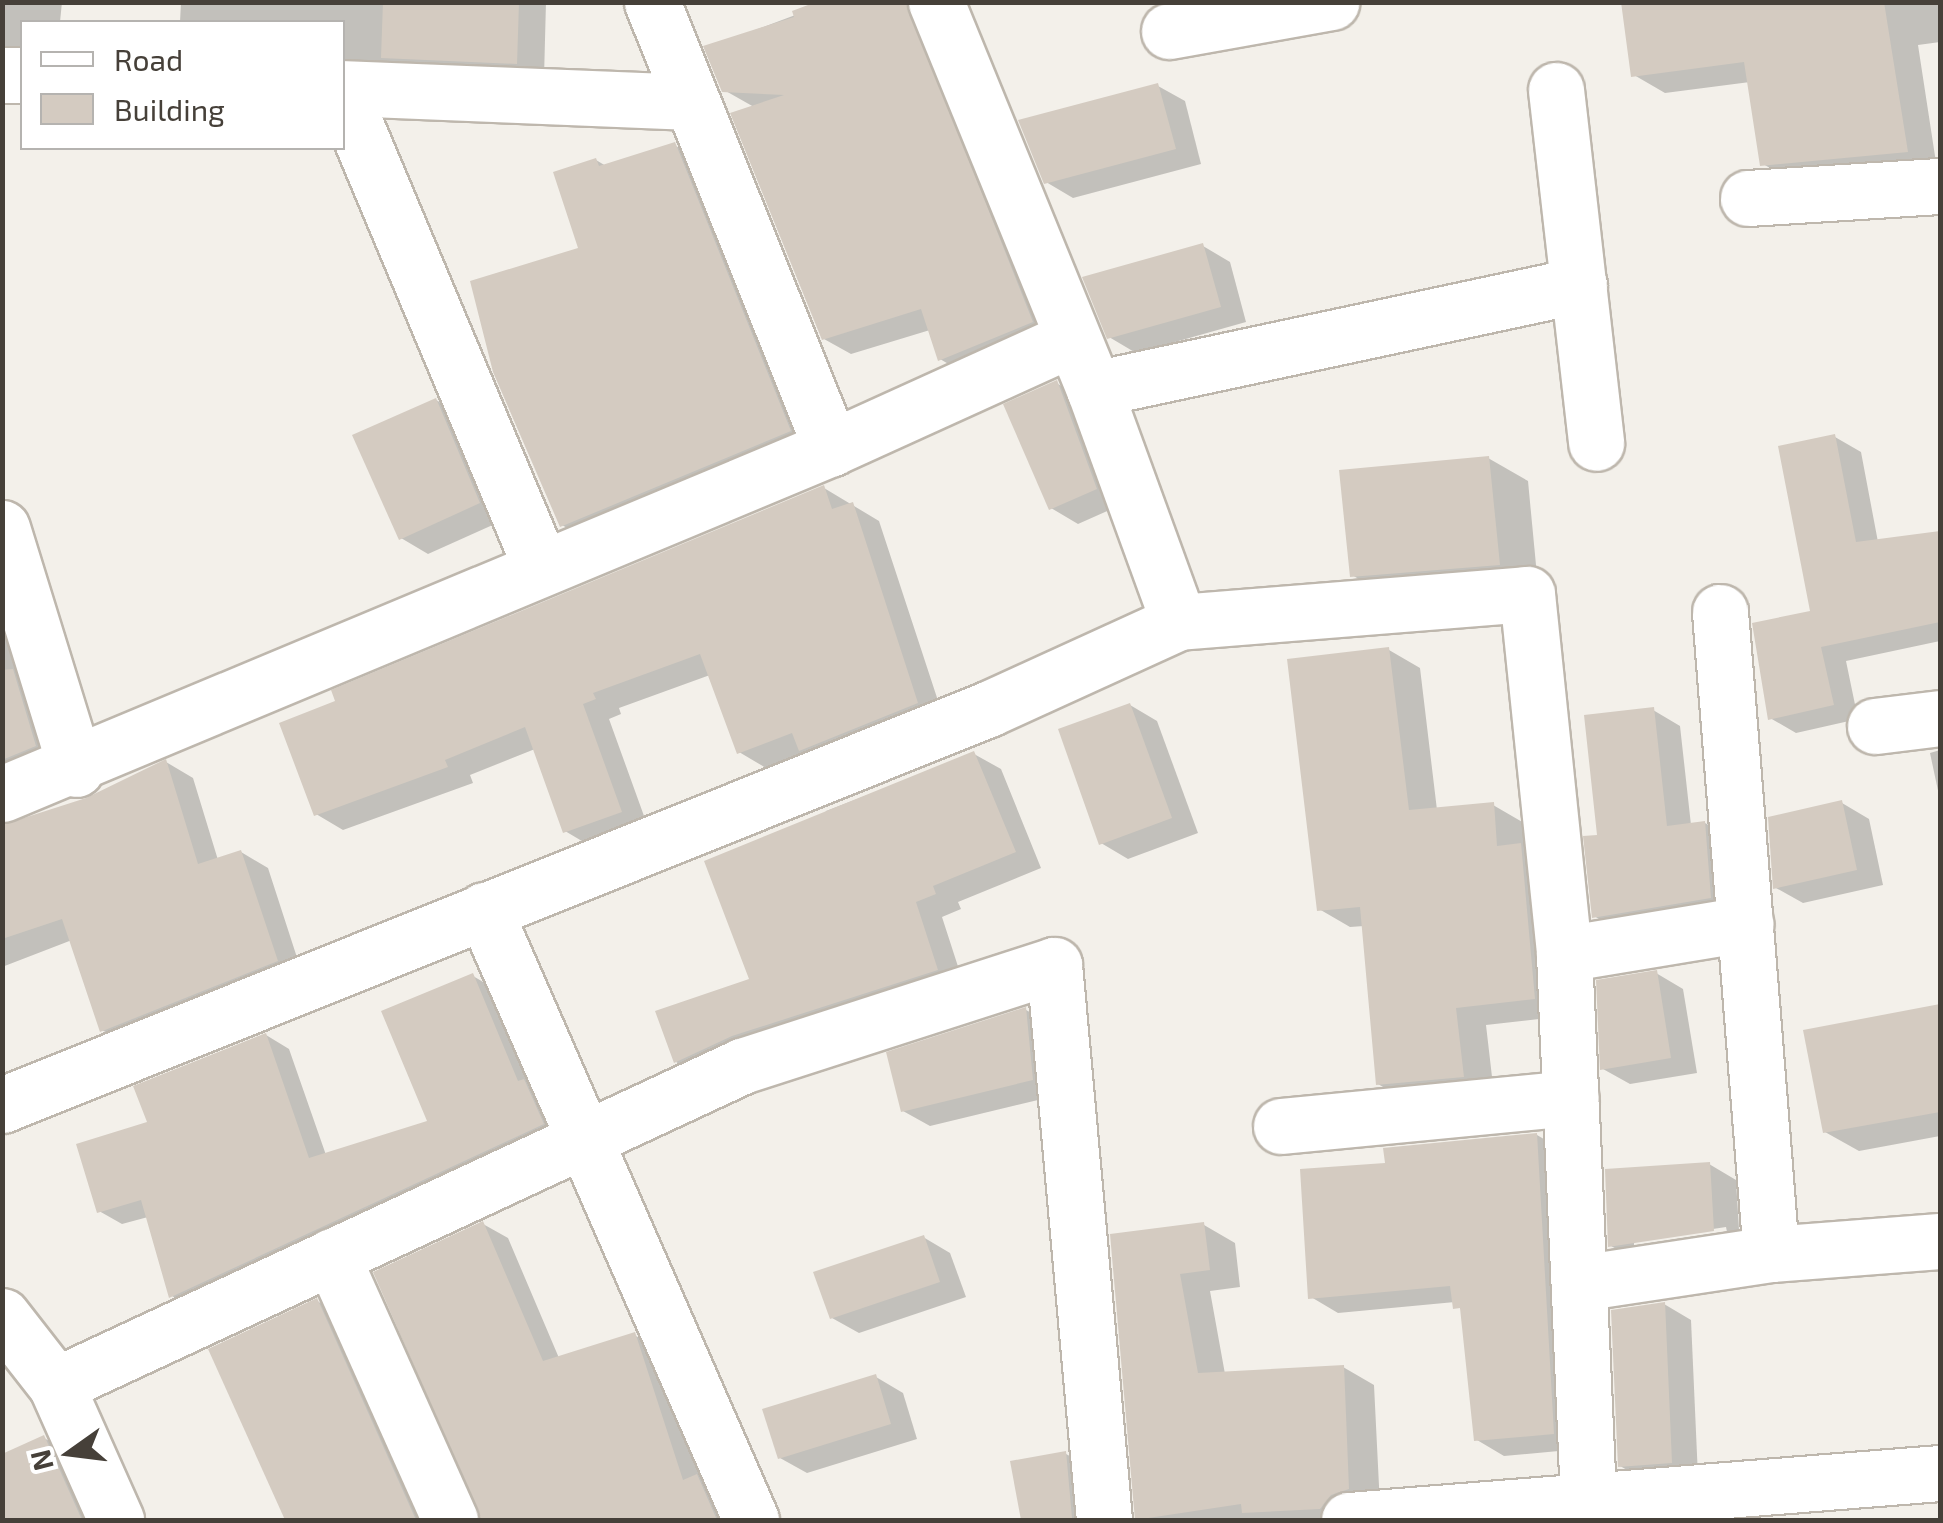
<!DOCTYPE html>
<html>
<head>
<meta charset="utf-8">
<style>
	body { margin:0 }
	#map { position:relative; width:1943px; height:1523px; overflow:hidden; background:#f3f0ea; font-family:"Exo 2",sans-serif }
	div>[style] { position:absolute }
	.shadow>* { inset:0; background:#0003 }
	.building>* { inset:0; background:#d4cbc1 }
	.roads { filter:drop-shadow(2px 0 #beb7ad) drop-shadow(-2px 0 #beb7ad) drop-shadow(0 2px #beb7ad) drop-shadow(0 -2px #beb7ad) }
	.minor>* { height:55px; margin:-27.5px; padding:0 27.5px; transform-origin:27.5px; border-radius:27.5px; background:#fff }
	span { translate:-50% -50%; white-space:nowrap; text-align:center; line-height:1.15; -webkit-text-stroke:8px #fff; paint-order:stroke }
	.frame { position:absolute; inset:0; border:5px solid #464039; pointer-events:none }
	.legend { position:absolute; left:20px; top:20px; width:325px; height:130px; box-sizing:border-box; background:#fff; border:2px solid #b5b3b0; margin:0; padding:12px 18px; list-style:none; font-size:30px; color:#464039 }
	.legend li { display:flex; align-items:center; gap:20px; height:50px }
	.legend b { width:50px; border:2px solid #b5b3b0 }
	.north { position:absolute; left:20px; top:1403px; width:100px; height:100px; -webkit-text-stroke:8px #fff; paint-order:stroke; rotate:256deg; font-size:28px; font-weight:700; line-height:40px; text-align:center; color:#464039 }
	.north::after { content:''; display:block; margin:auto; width:35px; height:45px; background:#464039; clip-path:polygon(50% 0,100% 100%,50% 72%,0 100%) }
</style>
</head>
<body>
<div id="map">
	<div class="shadow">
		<div style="clip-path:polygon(2px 2px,62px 2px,60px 22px,22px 22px,22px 61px,2px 72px)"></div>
		<div style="clip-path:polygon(181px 2px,546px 2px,544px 78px,342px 91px,342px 22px,180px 22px)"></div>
		<div style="clip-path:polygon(830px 2px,936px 2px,1058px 337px,967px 375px,940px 359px,930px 330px,851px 354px,824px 339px,754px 107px,724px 90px,707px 48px)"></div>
		<div style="clip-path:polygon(1623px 2px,1940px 2px,1940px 42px,1918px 45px,1937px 169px,1794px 182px,1763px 164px,1750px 82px,1665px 93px,1634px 75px)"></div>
		<div style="clip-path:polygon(1158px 86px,1185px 101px,1201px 164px,1073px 198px,1046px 182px)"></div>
		<div style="clip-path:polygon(674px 145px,701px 161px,816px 446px,589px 541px,562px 525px,581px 249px,596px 160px,606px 166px)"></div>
		<div style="clip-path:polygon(1203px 246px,1230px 262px,1246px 322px,1136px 353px,1109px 337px)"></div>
		<div style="clip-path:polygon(1056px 383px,1083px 398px,1123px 504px,1078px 524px,1051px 508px)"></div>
		<div style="clip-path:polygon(436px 400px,463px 416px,506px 519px,428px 554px,401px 538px)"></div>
		<div style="clip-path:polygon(1835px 437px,1861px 452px,1878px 542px,1940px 533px,1940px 648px,1940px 641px,1846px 661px,1858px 719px,1796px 733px,1770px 718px,1813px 613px)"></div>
		<div style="clip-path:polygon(1488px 458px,1528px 481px,1538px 586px,1391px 598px,1352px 575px)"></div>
		<div style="clip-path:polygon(824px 488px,879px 521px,944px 719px,766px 768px,739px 752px,710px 675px,619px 708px,621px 714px,609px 719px,648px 827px,592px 847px,565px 831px,535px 749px,470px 775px,473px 783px,343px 830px,316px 814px)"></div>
		<div style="clip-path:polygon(2px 560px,62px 761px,2px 804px)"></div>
		<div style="clip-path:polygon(1389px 650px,1420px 668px,1437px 810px,1493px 805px,1524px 823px,1565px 1016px,1486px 1025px,1494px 1094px,1409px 1102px,1378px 1084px,1364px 926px,1350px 927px,1319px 909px)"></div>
		<div style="clip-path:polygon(1130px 705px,1157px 721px,1198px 833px,1128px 859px,1101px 843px)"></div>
		<div style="clip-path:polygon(1653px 710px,1680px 726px,1691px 825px,1705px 823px,1732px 839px,1738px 913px,1621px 932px,1594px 916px,1600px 837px)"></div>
		<div style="clip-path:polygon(1940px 750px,1940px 800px,1930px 753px)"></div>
		<div style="clip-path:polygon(974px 754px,1001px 769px,1041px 868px,958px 902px,961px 909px,942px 917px,964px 985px,702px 1077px,676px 1062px,752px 980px,826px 811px)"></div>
		<div style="clip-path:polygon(166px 762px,193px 778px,218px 860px,241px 852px,268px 868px,303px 976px,129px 1046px,102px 1030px,72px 940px,2px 967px,2px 827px,87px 801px)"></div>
		<div style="clip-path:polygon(1842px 803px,1869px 819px,1883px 885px,1803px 903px,1776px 888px)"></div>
		<div style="clip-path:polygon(1656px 973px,1683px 989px,1697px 1073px,1630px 1084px,1603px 1069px)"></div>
		<div style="clip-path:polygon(473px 976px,495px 989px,565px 1137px,194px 1309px,172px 1296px,148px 1217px,122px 1224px,99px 1211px,150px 1124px,266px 1035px,289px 1049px,326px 1155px,430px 1122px)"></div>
		<div style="clip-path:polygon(1940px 1007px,1940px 1136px,1859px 1151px,1825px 1132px,1806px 1032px)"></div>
		<div style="clip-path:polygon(1026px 1010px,1053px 1025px,1059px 1095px,930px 1126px,903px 1111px)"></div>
		<div style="clip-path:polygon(1537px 1135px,1564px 1151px,1580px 1449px,1504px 1456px,1477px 1440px,1463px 1312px,1455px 1302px,1338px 1313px,1311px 1297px,1388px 1165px)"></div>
		<div style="clip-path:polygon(evenodd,1709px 1164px,1736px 1180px,1740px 1246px,1638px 1261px,1611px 1246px,1709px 1164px,1726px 1227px,1727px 1232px,1634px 1246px,1634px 1241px,1726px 1227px)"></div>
		<div style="clip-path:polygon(483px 1224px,508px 1238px,559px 1358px,634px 1335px,659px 1349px,703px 1481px,722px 1492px,736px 1520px,486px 1520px,481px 1506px)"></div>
		<div style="clip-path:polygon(1204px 1225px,1235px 1243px,1240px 1287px,1210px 1291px,1225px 1374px,1343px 1367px,1374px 1385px,1380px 1506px,1356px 1520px,1137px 1520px,1112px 1236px)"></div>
		<div style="clip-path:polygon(923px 1237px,950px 1253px,966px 1297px,859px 1333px,832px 1318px)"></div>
		<div style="clip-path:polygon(317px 1301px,349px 1320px,439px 1520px,288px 1520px,211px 1350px)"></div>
		<div style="clip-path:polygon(1664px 1304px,1691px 1320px,1698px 1477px,1647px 1481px,1620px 1466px)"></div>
		<div style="clip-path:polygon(876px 1377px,903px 1393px,917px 1439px,807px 1473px,780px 1458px)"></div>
		<div style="clip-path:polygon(44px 1438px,79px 1458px,107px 1520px,2px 1520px,2px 1457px)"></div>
		<div style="clip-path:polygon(1066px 1454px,1079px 1461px,1084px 1520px,1024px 1520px,1013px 1463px)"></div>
	</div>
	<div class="building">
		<div style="clip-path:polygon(383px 2px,519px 2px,517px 64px,381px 58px)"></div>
		<div style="clip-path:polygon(816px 2px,906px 2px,1033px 322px,938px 361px,921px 309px,822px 340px,730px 113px,784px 95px,722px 92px,703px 46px,794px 17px,792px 11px)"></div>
		<div style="clip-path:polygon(1621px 2px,1884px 2px,1908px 152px,1760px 166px,1744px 62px,1631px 77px)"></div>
		<div style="clip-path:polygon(1158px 83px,1176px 149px,1044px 184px,1018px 120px)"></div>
		<div style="clip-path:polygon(675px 142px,791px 431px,560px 527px,493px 372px,470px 281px,578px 248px,553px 172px,596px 158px,599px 166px)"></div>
		<div style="clip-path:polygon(1203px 243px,1221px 307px,1107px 339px,1082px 277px)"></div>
		<div style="clip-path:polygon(1057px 380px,1097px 489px,1049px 510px,1003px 404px)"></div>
		<div style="clip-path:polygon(436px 398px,480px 503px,399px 540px,352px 435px)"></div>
		<div style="clip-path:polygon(1835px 434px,1856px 542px,1940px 531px,1940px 622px,1821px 647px,1834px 705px,1768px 720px,1752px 623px,1810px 611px,1778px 446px)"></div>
		<div style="clip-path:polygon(1489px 456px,1500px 565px,1350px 577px,1339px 470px)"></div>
		<div style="clip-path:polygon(824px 485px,832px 509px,853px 502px,918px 703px,799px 751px,792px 733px,737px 754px,700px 654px,593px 693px,596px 699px,583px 704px,622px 812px,563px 833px,525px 727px,445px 760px,448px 767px,314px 816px,279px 723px,335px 701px,331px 690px)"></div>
		<div style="clip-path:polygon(1389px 647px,1409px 810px,1494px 802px,1497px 846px,1521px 843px,1535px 999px,1456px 1008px,1464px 1077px,1376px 1085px,1360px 907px,1317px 911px,1287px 659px)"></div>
		<div style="clip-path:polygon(13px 669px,36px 746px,2px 760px,2px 670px)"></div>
		<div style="clip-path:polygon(1130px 703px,1172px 818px,1099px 845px,1058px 729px)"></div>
		<div style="clip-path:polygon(1654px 707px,1667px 826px,1705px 821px,1711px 898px,1592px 918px,1583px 836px,1597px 835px,1584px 715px)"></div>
		<div style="clip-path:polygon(974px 751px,1016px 852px,933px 886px,936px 894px,916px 902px,938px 970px,732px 1036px,674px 1063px,655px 1011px,749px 979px,704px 861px)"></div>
		<div style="clip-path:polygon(166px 759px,198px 864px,241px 850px,278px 961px,100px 1032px,62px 919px,2px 939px,2px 825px,86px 798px)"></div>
		<div style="clip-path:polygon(1842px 800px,1857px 870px,1773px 889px,1768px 817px)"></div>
		<div style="clip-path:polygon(1657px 970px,1671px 1058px,1600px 1070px,1596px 980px)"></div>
		<div style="clip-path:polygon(473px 973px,518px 1081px,524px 1079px,544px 1124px,169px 1298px,141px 1200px,97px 1213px,76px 1144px,147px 1122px,133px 1086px,266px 1033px,309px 1158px,427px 1121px,381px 1011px)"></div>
		<div style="clip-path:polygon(1940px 1004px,1940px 1112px,1823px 1133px,1803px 1030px)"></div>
		<div style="clip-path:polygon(1026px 1007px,1033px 1080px,901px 1112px,886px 1052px)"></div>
		<div style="clip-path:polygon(1537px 1133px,1554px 1434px,1474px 1441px,1460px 1308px,1453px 1309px,1450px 1286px,1308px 1299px,1300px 1169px,1385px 1163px,1383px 1148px)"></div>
		<div style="clip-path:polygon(1710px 1162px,1714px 1231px,1608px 1247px,1605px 1169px)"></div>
		<div style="clip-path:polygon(483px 1221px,543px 1361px,635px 1332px,683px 1480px,697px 1474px,717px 1520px,481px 1520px,373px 1272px)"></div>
		<div style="clip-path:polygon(1204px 1222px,1210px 1270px,1180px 1274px,1198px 1373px,1344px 1365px,1349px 1489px,1331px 1495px,1320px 1509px,1242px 1513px,1241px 1504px,1135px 1520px,1110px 1234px)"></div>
		<div style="clip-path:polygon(924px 1235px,940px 1282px,830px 1319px,813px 1272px)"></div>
		<div style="clip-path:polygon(317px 1298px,416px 1520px,285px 1520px,208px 1349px)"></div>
		<div style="clip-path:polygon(1665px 1302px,1672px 1463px,1618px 1467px,1611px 1310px)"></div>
		<div style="clip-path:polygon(876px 1374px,891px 1424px,778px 1459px,762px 1409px)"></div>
		<div style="clip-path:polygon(44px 1435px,82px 1520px,2px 1520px,2px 1454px)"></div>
		<div style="clip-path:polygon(1066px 1451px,1072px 1518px,1021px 1520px,1010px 1461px)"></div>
	</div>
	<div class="roads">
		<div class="minor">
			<div style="left:652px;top:2px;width:481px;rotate:68.1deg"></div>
			<div style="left:936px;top:2px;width:418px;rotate:67.8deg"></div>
			<div style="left:1094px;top:389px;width:248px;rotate:70deg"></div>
			<div style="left:1179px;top:622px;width:349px;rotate:-4.6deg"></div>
			<div style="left:1527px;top:594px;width:362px;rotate:84.1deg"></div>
			<div style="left:1564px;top:954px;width:567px;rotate:87.47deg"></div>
			<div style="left:1169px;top:31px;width:165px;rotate:-10.1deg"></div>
			<div style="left:2px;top:75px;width:20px"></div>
			<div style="left:342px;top:88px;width:347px;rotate:2.3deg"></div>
			<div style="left:1556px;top:90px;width:355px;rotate:83.5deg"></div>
			<div style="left:342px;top:93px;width:514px;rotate:67.23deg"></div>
			<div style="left:1748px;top:198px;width:192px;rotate:-3.6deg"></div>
			<div style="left:1094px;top:389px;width:496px;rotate:-12.1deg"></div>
			<div style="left:2px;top:528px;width:252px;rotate:72.9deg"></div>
			<div style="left:1720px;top:612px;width:644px;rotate:85.46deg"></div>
			<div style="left:1875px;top:726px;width:65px;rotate:-7deg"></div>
			<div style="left:2px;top:794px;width:898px;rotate:-22.65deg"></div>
			<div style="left:831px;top:448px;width:264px;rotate:-24.4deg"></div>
			<div style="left:484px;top:910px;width:666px;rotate:66.36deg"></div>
			<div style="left:1564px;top:954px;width:184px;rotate:-9.4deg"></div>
			<div style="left:2px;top:1105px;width:1063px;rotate:-21.88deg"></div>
			<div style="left:988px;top:709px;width:210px;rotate:-24.5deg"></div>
			<div style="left:1281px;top:1126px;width:291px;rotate:-5.5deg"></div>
			<div style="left:332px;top:1256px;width:289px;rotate:65.9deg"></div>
			<div style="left:1579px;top:1283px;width:194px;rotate:-8.6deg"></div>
			<div style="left:1771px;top:1254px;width:169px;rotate:-4.4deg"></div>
			<div style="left:2px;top:1316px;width:88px;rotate:52deg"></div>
			<div style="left:56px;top:1385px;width:148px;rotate:66deg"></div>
			<div style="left:56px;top:1385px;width:757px;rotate:-24.94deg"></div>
			<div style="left:742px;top:1066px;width:328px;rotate:-17.9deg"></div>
			<div style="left:1054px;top:965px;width:557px;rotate:84.85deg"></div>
			<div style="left:1349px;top:1520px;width:593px;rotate:-4.55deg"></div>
		</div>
	</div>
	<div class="frame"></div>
	<ul class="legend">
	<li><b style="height:12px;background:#fff"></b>Road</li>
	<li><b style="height:28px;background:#d4cbc1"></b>Building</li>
	</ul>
	<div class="north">N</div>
</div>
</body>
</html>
